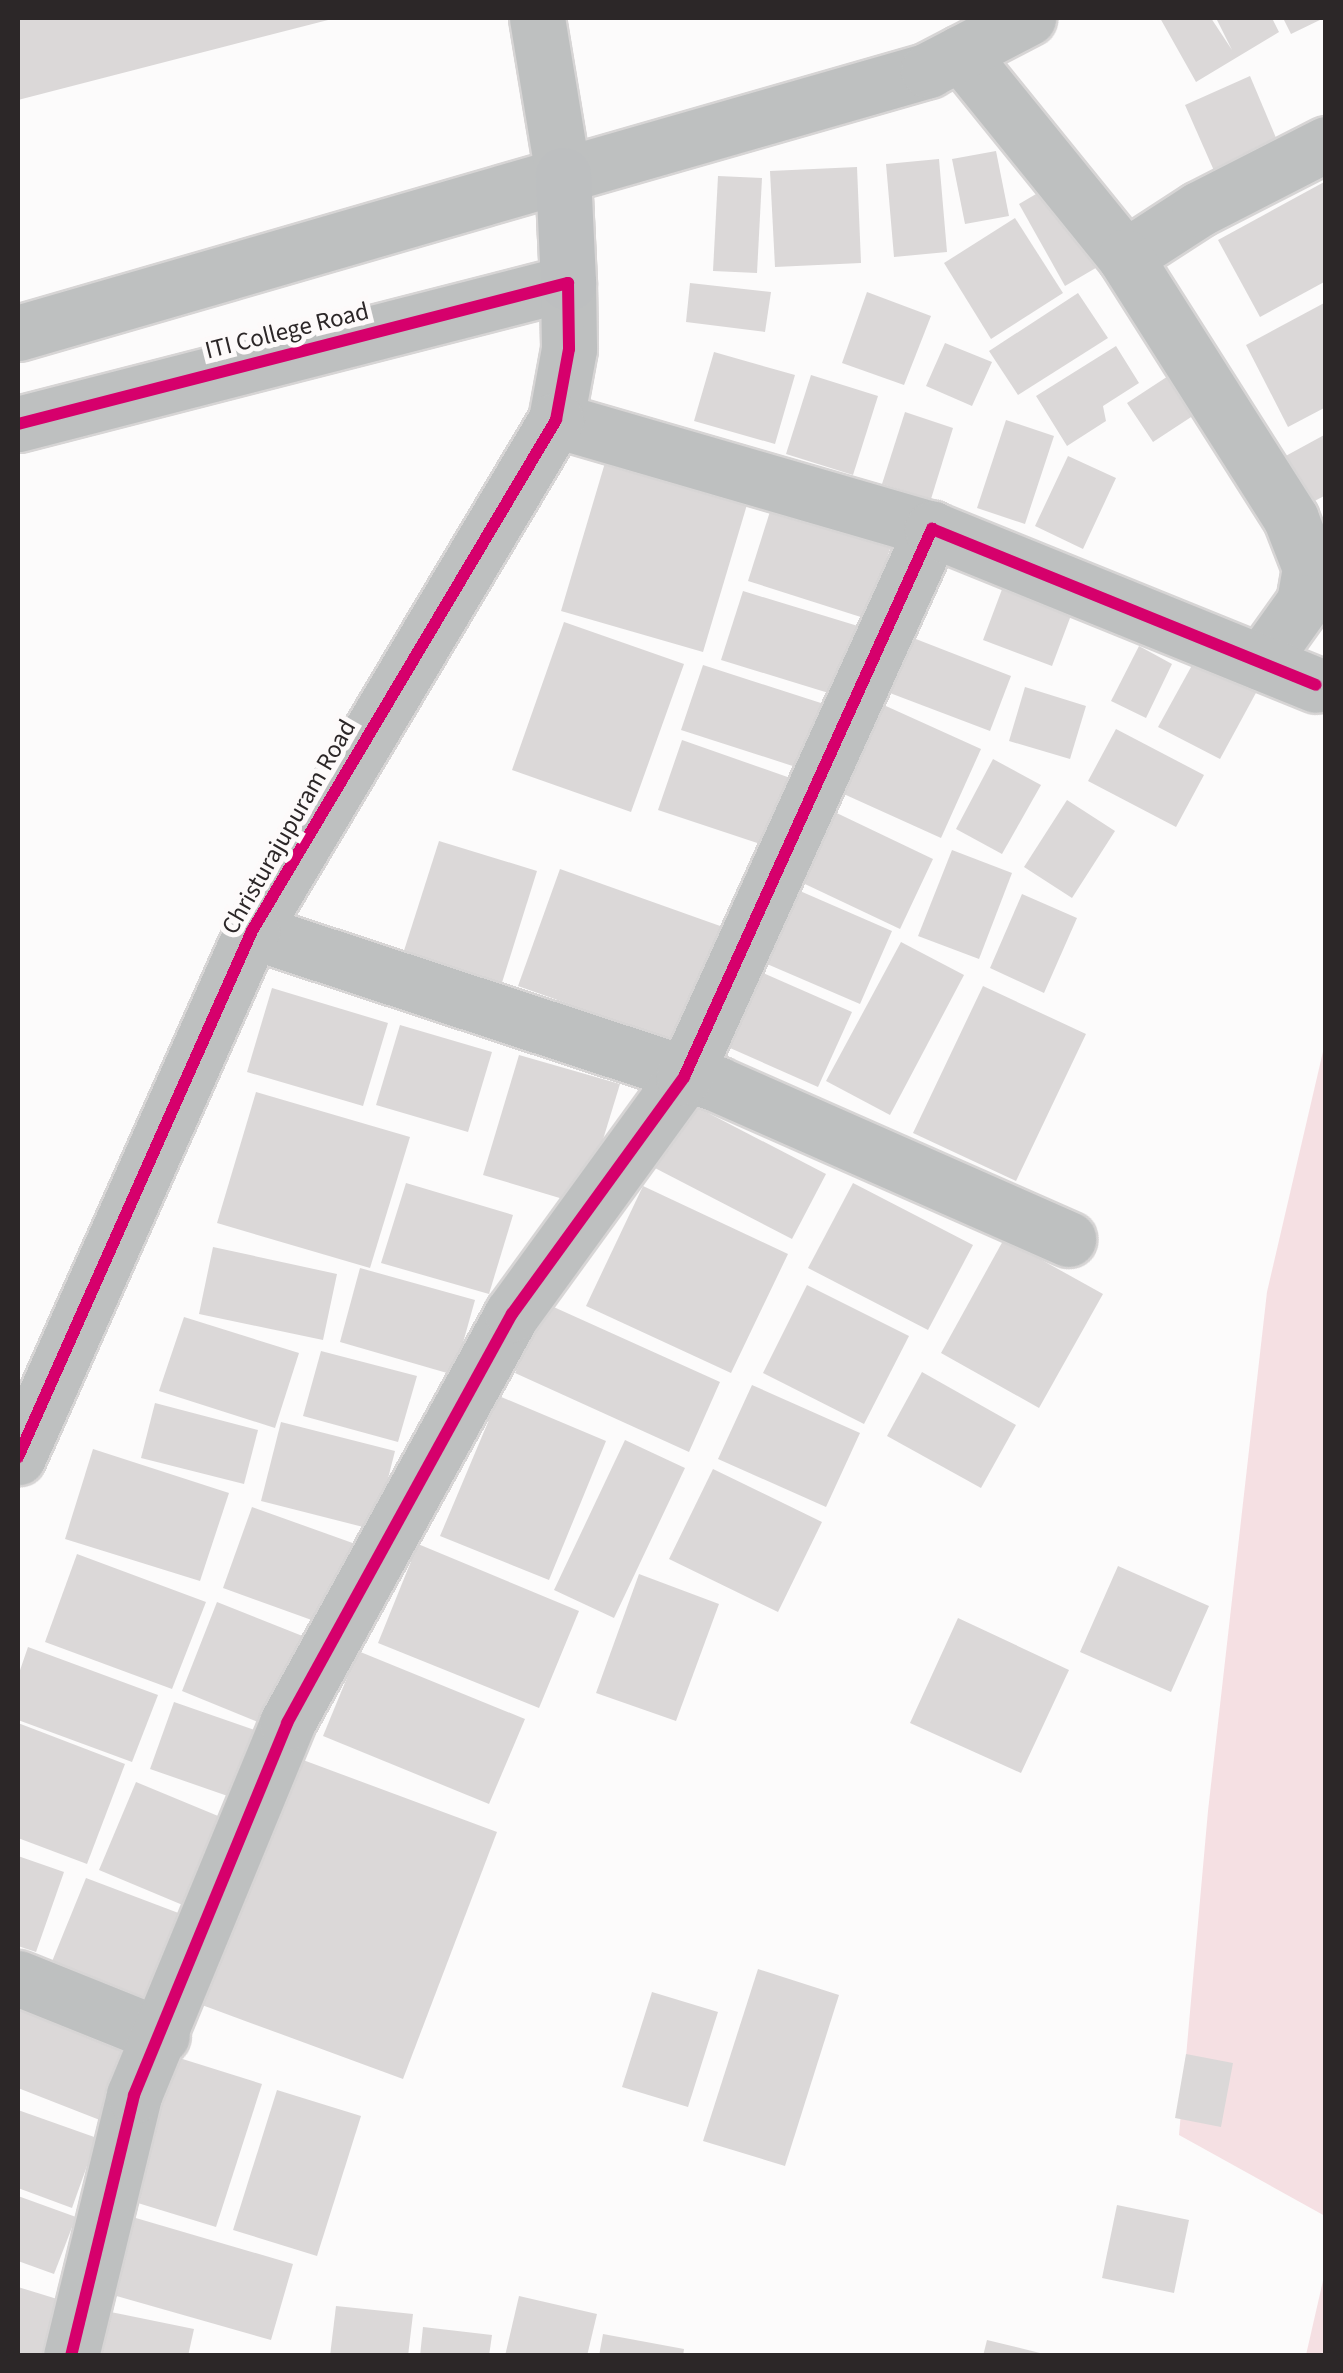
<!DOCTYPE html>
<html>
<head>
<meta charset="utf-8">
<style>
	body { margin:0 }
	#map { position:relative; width:1343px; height:2373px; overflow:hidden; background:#fcfbfb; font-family:"Source Sans 3",sans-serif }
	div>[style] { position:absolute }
	.green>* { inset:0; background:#f5e0e3 }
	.building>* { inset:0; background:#dbd8d8 }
	.roads { filter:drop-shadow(2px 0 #d7d5d5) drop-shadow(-2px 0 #d7d5d5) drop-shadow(0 2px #d7d5d5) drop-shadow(0 -2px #d7d5d5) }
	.minor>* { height:55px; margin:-27.5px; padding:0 27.5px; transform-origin:27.5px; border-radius:27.5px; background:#bec0c0 }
	.tertiary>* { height:55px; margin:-27.5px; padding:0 27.5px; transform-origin:27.5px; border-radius:27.5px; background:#bec0c0 }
	.secondary>* { height:55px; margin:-27.5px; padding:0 27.5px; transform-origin:27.5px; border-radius:27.5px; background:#bdbfc0 }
	.cycleway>* { height:12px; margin:-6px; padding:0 6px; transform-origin:6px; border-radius:6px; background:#d6006c }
	span { translate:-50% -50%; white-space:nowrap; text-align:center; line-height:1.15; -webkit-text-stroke:10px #fdfafa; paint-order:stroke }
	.street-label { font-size:25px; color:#2c2728 }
	.frame { position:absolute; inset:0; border:20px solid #2c2728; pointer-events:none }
</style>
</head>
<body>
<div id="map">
	<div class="green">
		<div style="clip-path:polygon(1325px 1043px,1325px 2216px,1179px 2135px,1208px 1811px,1267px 1292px)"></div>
		<div style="clip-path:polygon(1325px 2272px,1325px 2355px,1306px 2355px)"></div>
	</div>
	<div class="building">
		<div style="clip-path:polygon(18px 18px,331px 18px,332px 19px,18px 100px)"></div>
		<div style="clip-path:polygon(1160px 18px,1211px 18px,1232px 50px,1216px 18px,1272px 18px,1279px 32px,1196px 82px)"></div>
		<div style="clip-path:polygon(1283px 18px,1324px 18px,1291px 34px)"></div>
		<div style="clip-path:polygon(1250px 76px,1279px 145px,1215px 173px,1185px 105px)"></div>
		<div style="clip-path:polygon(996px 151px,1009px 216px,965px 224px,952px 159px)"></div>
		<div style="clip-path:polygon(939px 159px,947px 252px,894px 257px,886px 164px)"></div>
		<div style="clip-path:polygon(857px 167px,861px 263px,775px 267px,770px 171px)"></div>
		<div style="clip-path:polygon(718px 176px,762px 178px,757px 273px,713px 271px)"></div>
		<div style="clip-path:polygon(1060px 180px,1106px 262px,1065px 286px,1019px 204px)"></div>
		<div style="clip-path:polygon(1326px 181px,1326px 281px,1260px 317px,1218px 240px)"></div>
		<div style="clip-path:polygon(1015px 218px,1063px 293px,991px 339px,944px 263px)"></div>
		<div style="clip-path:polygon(690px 283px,771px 292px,765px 332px,686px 322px)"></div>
		<div style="clip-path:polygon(867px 292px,931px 316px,904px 385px,842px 363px)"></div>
		<div style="clip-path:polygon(1078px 293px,1108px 338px,1018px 395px,989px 351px)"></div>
		<div style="clip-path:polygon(1326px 302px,1326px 407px,1288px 427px,1246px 345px)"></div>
		<div style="clip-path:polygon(945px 343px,992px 362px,972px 406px,926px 386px)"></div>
		<div style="clip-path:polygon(1116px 346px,1139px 383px,1103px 406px,1106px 421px,1067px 446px,1036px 396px)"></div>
		<div style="clip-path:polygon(714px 352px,795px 375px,775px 444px,694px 421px)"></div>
		<div style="clip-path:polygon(1185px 365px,1211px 404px,1153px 442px,1127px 403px)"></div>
		<div style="clip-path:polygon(811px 375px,878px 396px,853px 475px,786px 454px)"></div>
		<div style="clip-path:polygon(905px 412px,953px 428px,931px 499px,882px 484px)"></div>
		<div style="clip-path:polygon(1006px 420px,1054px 436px,1025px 524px,977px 508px)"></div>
		<div style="clip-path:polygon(1326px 434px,1326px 495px,1307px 505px,1282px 458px)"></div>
		<div style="clip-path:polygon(607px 456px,749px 498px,703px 652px,561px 611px)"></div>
		<div style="clip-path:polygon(1068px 456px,1116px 478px,1083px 549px,1035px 526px)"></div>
		<div style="clip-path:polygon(773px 502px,893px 540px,867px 619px,748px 581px)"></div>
		<div style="clip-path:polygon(1007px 576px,1076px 602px,1052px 666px,983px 640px)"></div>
		<div style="clip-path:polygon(743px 591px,871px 630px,848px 699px,721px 660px)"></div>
		<div style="clip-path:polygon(564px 622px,684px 664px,631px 812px,512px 770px)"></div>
		<div style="clip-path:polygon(903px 634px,1011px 676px,990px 731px,882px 690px)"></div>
		<div style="clip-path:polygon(1139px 646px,1172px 664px,1146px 718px,1111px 701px)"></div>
		<div style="clip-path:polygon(1196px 658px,1257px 691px,1220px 759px,1158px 727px)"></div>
		<div style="clip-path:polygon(703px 665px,824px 704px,802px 769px,681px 730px)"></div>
		<div style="clip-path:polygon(1025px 687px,1086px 706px,1070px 759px,1009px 741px)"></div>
		<div style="clip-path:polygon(866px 697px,981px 749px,941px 838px,826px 786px)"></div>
		<div style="clip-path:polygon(1116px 729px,1204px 775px,1176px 827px,1088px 781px)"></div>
		<div style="clip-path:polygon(682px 740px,796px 780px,772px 848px,658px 810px)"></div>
		<div style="clip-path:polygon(993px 759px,1041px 785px,1002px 854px,956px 829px)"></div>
		<div style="clip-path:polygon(1067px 800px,1115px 831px,1072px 898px,1024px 867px)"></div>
		<div style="clip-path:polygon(822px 806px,933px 859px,900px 929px,788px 876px)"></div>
		<div style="clip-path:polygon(439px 841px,537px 871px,500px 989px,401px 960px)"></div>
		<div style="clip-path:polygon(952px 850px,1012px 873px,979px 959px,918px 936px)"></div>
		<div style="clip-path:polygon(560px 869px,723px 927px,681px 1044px,518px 986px)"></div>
		<div style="clip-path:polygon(800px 891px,892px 931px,860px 1004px,767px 964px)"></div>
		<div style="clip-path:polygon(1022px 894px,1077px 918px,1044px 993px,990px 968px)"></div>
		<div style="clip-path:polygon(901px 942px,964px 975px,890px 1115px,826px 1081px)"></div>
		<div style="clip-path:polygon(754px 969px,852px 1012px,818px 1087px,721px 1044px)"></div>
		<div style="clip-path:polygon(983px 986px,1086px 1034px,1016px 1181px,913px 1133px)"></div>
		<div style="clip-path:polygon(272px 988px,388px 1023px,363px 1106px,247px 1072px)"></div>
		<div style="clip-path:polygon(400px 1025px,492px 1052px,468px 1132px,376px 1105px)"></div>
		<div style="clip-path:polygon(519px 1055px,620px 1084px,583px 1205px,483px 1175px)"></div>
		<div style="clip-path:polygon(256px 1092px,410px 1137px,370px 1268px,217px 1223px)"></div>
		<div style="clip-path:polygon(687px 1102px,826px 1174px,792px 1239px,653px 1167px)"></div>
		<div style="clip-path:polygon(406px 1183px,513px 1215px,489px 1294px,381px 1263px)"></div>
		<div style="clip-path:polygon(853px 1183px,973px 1245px,928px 1330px,808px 1268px)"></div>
		<div style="clip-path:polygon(643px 1186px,788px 1254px,731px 1373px,586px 1306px)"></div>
		<div style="clip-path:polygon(1004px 1239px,1103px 1294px,1039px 1408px,941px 1353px)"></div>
		<div style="clip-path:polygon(213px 1247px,337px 1274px,323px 1340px,199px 1314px)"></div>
		<div style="clip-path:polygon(360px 1268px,475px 1300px,454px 1375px,340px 1342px)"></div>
		<div style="clip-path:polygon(807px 1285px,909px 1336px,864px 1424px,763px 1373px)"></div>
		<div style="clip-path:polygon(547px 1304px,720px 1382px,689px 1452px,515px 1373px)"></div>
		<div style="clip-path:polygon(184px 1317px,299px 1353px,275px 1428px,159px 1391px)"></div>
		<div style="clip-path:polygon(321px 1351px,417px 1376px,398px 1442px,303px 1416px)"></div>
		<div style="clip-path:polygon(922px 1372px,1016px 1425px,981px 1488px,887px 1436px)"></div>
		<div style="clip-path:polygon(752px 1385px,860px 1433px,826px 1507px,718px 1459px)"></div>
		<div style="clip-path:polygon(499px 1396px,606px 1441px,549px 1580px,440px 1536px)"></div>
		<div style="clip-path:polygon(155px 1403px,258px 1430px,244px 1484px,141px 1458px)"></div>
		<div style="clip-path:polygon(281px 1422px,395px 1451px,375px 1530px,261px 1501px)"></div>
		<div style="clip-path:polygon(625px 1440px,685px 1468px,614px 1618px,554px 1590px)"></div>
		<div style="clip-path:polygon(93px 1449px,229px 1493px,200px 1581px,65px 1539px)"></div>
		<div style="clip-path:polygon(713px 1469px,822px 1522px,778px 1612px,669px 1559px)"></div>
		<div style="clip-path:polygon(252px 1507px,361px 1546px,331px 1627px,223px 1588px)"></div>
		<div style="clip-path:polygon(418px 1544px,579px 1611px,539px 1708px,378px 1643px)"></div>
		<div style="clip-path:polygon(77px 1554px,206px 1602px,172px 1689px,45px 1642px)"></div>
		<div style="clip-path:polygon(1118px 1566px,1209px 1606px,1171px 1692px,1080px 1652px)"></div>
		<div style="clip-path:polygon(639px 1574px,719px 1604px,676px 1721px,596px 1693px)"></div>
		<div style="clip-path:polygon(217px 1602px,310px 1639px,275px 1729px,182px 1691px)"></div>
		<div style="clip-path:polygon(958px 1618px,1069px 1670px,1021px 1773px,910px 1723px)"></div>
		<div style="clip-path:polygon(28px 1647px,158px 1695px,132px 1762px,18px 1720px,18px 1676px)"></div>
		<div style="clip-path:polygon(358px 1651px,525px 1719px,489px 1804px,323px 1736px)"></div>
		<div style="clip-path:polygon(174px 1702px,266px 1734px,242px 1801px,150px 1769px)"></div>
		<div style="clip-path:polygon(18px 1723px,125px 1764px,87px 1864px,18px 1838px)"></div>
		<div style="clip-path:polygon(295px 1757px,497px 1832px,403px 2079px,202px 2005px)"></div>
		<div style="clip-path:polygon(136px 1782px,235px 1823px,197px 1911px,99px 1870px)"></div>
		<div style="clip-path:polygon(18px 1856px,64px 1872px,36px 1952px,18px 1946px)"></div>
		<div style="clip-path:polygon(86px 1878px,197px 1920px,163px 2007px,51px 1964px)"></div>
		<div style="clip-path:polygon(758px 1969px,839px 1995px,785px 2166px,703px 2141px)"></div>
		<div style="clip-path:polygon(652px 1992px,718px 2012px,688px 2107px,622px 2087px)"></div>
		<div style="clip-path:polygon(19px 2006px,138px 2052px,110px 2124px,18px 2088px)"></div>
		<div style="clip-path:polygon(1186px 2054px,1233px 2063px,1221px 2127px,1175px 2118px)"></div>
		<div style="clip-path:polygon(173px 2056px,262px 2084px,216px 2227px,128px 2200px)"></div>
		<div style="clip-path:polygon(277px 2090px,361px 2116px,317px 2256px,233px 2230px)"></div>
		<div style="clip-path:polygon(18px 2110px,97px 2138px,72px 2208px,18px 2188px)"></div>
		<div style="clip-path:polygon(18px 2196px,76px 2217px,54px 2274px,18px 2261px)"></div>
		<div style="clip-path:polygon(1117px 2205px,1189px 2220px,1174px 2293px,1102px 2278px)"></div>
		<div style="clip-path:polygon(129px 2216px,293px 2264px,271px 2340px,106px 2293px)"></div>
		<div style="clip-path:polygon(18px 2287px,67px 2302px,50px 2356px,18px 2356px)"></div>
		<div style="clip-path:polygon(519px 2296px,597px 2314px,587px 2356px,505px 2356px)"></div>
		<div style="clip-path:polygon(336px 2306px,413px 2314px,408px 2356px,330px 2356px)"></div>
		<div style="clip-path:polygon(101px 2310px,194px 2329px,188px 2356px,91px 2356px)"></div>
		<div style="clip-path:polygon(423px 2327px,492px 2335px,489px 2356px,420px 2356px)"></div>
		<div style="clip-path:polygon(603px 2334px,684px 2349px,683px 2356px,599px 2356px)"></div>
		<div style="clip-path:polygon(987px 2340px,1044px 2354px,1043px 2356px,983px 2356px)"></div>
	</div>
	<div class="roads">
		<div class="minor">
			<div style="left:960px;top:53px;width:262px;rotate:51deg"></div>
			<div style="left:1125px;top:257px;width:88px;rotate:-33deg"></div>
			<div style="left:1199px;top:209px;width:143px;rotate:-27.1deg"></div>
			<div style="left:563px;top:175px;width:380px;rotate:-16deg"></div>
			<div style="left:928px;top:70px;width:113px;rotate:-27.5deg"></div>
			<div style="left:1125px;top:257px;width:310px;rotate:57.6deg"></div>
			<div style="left:1291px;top:519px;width:53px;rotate:68.8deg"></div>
			<div style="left:1310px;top:568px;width:35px;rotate:100deg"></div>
			<div style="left:1304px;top:602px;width:74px;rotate:125.6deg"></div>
			<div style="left:556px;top:420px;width:391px;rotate:16.2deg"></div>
			<div style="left:252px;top:931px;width:490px;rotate:18.2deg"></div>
			<div style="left:717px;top:1084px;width:384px;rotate:23.8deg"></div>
			<div style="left:18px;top:1978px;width:155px;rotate:21.9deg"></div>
			<div style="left:71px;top:2356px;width:268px;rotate:-76.4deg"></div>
			<div style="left:134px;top:2095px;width:402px;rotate:-67.6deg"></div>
			<div style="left:287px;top:1723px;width:467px;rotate:-61.2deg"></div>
			<div style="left:512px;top:1314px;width:293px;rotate:-54deg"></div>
			<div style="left:684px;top:1077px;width:602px;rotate:-65.65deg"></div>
			<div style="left:932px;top:529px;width:414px;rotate:22.1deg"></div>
		</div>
		<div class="tertiary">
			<div style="left:18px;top:333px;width:567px;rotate:-16.17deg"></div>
			<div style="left:563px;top:175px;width:159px;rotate:-99.4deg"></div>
			<div style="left:18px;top:424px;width:568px;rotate:-14.38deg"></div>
			<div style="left:568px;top:283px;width:66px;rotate:89.1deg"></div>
			<div style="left:569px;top:349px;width:72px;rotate:100.4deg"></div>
			<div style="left:556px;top:420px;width:595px;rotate:120.75deg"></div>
			<div style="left:252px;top:931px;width:576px;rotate:113.98deg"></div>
		</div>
		<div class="secondary">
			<div style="left:563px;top:175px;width:108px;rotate:87.3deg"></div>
		</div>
	</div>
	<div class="cycleway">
		<div style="left:18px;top:424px;width:568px;rotate:-14.38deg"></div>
		<div style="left:568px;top:283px;width:66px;rotate:89.1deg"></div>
		<div style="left:569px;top:349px;width:72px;rotate:100.4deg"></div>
		<div style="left:556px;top:420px;width:595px;rotate:120.75deg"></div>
		<div style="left:252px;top:931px;width:576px;rotate:113.98deg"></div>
		<div style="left:71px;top:2356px;width:268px;rotate:-76.4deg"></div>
		<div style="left:134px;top:2095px;width:402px;rotate:-67.6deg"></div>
		<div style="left:287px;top:1723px;width:467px;rotate:-61.2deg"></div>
		<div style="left:512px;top:1314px;width:293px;rotate:-54deg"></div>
		<div style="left:684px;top:1077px;width:602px;rotate:-65.65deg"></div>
		<div style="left:932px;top:529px;width:414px;rotate:22.1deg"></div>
	</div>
	<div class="street-label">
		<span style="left:287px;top:331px;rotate:-14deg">ITI College Road</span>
		<span style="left:289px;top:827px;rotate:-60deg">Christurajupuram Road</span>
	</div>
	<div class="frame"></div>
</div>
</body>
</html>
